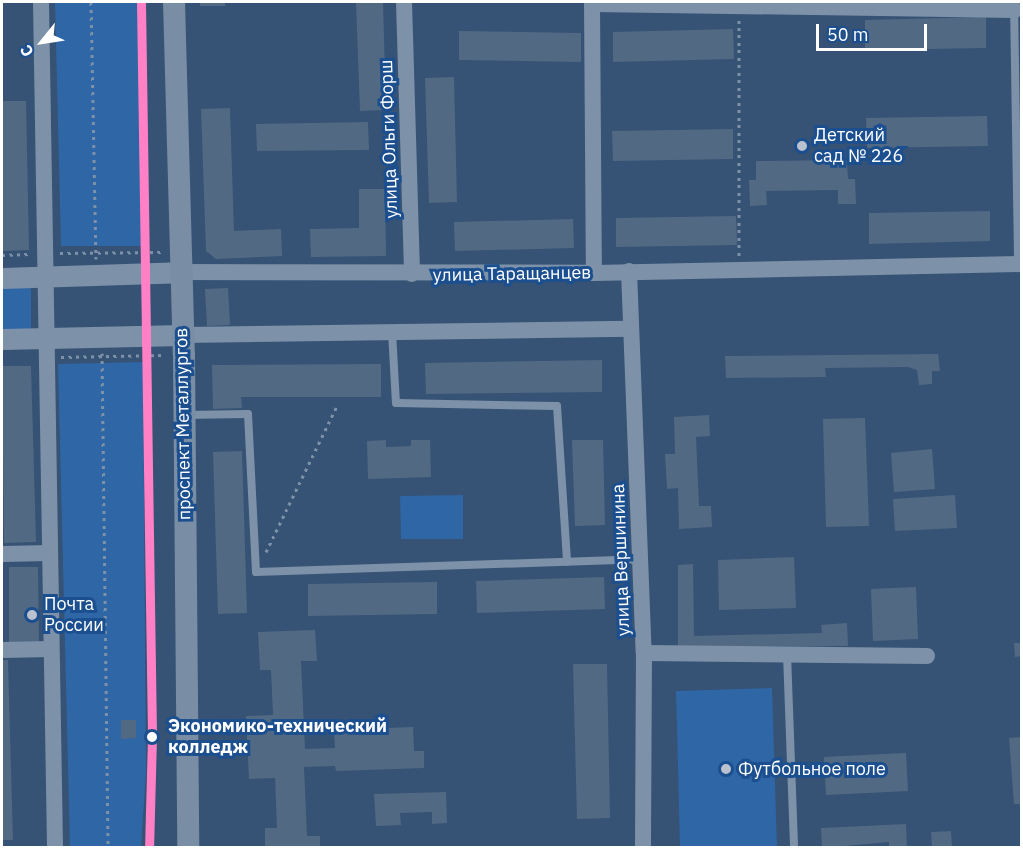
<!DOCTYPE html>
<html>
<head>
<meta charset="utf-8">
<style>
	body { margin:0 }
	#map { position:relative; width:1023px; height:849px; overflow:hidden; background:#365274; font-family:"IBM Plex Sans",sans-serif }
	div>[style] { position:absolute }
	.green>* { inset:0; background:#2f66a5 }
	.building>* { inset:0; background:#526984 }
	.path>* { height:3px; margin-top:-1.5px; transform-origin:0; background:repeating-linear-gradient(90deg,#7d92a8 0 3px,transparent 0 7.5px) }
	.service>* { height:8px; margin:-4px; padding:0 4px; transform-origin:4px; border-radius:4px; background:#7d92a8 }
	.minor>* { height:16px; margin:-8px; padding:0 8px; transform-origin:8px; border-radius:8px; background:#7d92a8 }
	.tertiary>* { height:21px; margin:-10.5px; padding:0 10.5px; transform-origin:10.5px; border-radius:10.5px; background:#7d92a8 }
	.secondary>* { height:22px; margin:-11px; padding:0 11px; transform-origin:11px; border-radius:11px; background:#798da4 }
	.tram-1>* { height:9px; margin:-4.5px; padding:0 4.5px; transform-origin:4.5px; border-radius:4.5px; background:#ff80c5 }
	.dots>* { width:16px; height:16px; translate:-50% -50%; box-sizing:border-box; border:3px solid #1b4f8f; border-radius:50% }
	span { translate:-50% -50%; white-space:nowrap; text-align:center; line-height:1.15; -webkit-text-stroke:6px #1b4f8f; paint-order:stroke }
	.poi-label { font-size:18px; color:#fff }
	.left { translate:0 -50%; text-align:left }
	.street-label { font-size:18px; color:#fff }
	.stop-label { font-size:18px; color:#fff; font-weight:700 }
	.frame { position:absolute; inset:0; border:3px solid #fff; pointer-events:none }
	.north { position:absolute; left:12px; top:12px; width:60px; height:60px; -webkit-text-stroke:4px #1b4f8f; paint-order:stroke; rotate:240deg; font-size:16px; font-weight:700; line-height:24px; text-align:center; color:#fff }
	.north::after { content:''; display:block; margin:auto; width:21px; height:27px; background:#fff; clip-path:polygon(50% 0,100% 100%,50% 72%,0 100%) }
	.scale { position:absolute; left:816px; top:24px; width:111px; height:27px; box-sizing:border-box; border:3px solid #fff; border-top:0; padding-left:8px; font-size:18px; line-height:21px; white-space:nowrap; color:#fff; -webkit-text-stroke:4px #1b4f8f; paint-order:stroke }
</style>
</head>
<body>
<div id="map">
	<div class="green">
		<div style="clip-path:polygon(55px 2px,138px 2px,144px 246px,61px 246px)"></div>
		<div style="clip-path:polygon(31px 287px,31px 333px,2px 333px,2px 288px)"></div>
		<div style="clip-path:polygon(143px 362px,146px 772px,141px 847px,70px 847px,58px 364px)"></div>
		<div style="clip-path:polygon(463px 495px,463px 539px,401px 539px,400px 496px)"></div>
		<div style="clip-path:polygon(772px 688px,777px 847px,680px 847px,676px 691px)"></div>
	</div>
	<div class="building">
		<div style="clip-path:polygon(200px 2px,225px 2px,225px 6px,200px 6px)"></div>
		<div style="clip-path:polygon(356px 2px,383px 2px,386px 110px,360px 111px)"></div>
		<div style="clip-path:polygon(986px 17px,986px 48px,865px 50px,865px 20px)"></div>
		<div style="clip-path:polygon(733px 29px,734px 59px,613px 62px,613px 32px)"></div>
		<div style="clip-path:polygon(459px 31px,581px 33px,581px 62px,459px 60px)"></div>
		<div style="clip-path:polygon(454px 77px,457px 202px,429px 203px,425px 78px)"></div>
		<div style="clip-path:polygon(2px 101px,26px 101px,29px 250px,2px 251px)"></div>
		<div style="clip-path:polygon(230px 108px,234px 231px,281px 229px,282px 256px,216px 259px,206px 251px,201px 109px)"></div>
		<div style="clip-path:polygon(987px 116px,988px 146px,867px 148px,866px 118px)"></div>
		<div style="clip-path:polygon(368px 122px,369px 150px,257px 151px,256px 124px)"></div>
		<div style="clip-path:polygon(733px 129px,733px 159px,613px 161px,612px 131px)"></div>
		<div style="clip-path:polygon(847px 160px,848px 179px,855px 179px,856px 204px,838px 204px,838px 190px,766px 191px,767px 205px,750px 206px,749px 180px,756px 180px,756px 161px)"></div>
		<div style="clip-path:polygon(359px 189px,385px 189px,386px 256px,311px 257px,310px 229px,359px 228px)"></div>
		<div style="clip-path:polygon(990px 211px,990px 241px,869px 244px,869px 213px)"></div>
		<div style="clip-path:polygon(736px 216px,737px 245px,616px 247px,616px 218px)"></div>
		<div style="clip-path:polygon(573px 219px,574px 248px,455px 251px,454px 222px)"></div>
		<div style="clip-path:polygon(228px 288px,230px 325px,207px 326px,205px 289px)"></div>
		<div style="clip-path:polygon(938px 354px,940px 371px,932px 371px,932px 384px,919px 385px,917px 370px,908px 367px,825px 368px,826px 377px,726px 378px,725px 356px)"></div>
		<div style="clip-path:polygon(602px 360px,602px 392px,426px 394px,425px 363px)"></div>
		<div style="clip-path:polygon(381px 364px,381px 397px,241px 397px,242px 408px,213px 409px,212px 365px)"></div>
		<div style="clip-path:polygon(2px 366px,31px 366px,36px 542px,4px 543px)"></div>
		<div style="clip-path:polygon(709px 415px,710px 436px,696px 437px,699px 506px,711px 506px,712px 527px,679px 529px,678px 488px,667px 489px,665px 454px,675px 454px,674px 417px)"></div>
		<div style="clip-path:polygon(865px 418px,869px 526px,826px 527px,823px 419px)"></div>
		<div style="clip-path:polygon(386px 440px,386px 447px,411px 446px,411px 440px,430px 440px,431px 477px,368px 479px,367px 441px)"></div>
		<div style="clip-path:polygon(572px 440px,603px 440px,605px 525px,575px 526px)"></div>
		<div style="clip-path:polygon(932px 449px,935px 489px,894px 492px,891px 453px)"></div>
		<div style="clip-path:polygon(242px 451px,247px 613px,218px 614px,213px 452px)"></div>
		<div style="clip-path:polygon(955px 495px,957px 528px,895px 531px,893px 499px)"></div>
		<div style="clip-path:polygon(794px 557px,796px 608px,719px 610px,718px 560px)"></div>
		<div style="clip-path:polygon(693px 564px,694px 636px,822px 633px,821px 625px,847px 623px,848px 646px,678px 647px,678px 565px)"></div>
		<div style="clip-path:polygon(9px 567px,38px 567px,39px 643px,9px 643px)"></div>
		<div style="clip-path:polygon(604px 577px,605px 609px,477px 613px,476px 581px)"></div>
		<div style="clip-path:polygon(437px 582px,437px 614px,308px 616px,308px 584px)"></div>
		<div style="clip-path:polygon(916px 587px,918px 639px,873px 641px,871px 589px)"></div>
		<div style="clip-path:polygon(315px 630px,317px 661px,301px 661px,305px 749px,335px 748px,334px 730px,413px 727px,414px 751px,424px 751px,424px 768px,336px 771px,335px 766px,304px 767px,307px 836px,320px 836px,320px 848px,265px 848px,265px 828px,277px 828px,275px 778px,249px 779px,246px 716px,273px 715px,271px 670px,260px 670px,258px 632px)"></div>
		<div style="clip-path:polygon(1014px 643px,1022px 643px,1022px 656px,1015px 657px)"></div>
		<div style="clip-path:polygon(2px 660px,8px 660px,13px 840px,2px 840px)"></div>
		<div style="clip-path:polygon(573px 664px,607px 664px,610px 818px,577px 819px)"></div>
		<div style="clip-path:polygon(121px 720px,136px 720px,136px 738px,121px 739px)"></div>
		<div style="clip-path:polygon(1022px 737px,1022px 804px,1014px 804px,1009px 738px)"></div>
		<div style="clip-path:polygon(906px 753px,908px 791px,826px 795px,824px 757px)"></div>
		<div style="clip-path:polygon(446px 792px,447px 823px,432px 824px,432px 812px,400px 813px,401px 825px,376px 826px,374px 794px)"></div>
		<div style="clip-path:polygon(906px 824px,907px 848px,889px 848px,889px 842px,822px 848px,821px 828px)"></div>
		<div style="clip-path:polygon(951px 831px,952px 847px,932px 848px,931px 832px)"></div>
	</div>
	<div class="path">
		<div style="left:91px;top:2px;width:257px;rotate:88.9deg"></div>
		<div style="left:739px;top:20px;width:237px;rotate:90deg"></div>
		<div style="left:60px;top:253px;width:105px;rotate:-0.5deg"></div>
		<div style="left:2px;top:255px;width:28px;rotate:-2deg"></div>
		<div style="left:102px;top:353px;width:495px;rotate:89.3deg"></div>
		<div style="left:61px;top:357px;width:104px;rotate:-1.1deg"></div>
		<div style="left:266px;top:552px;width:162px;rotate:-64.1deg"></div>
	</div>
	<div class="service">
		<div style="left:1014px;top:2px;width:262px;rotate:89.1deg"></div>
		<div style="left:392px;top:332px;width:71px;rotate:86.8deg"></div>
		<div style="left:396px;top:403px;width:161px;rotate:1.1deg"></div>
		<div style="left:557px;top:406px;width:156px;rotate:86.3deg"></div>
		<div style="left:184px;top:415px;width:64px;rotate:-0.9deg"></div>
		<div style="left:248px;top:414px;width:158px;rotate:87.1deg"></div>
		<div style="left:256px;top:572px;width:384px;rotate:-1.9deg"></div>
		<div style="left:787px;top:654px;width:194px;rotate:87.9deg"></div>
	</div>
	<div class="minor">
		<div style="left:41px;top:2px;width:846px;rotate:89.05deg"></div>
		<div style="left:404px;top:2px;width:272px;rotate:88.3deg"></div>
		<div style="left:592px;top:2px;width:271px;rotate:89.6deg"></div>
		<div style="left:592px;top:4px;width:423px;rotate:0.8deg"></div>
		<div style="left:629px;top:271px;width:382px;rotate:87.8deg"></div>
		<div style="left:644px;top:653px;width:195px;rotate:90.3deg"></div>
		<div style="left:179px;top:272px;width:415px;rotate:0.1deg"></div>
		<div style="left:594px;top:273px;width:428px;rotate:-1.2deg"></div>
		<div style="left:183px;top:335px;width:447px;rotate:-0.8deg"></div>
		<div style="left:2px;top:554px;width:48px;rotate:-1.2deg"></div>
		<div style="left:2px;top:650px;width:49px;rotate:-1.2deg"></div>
		<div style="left:644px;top:653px;width:283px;rotate:0.6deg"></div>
	</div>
	<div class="tertiary">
		<div style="left:2px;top:278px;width:177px;rotate:-1.9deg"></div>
		<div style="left:2px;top:339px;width:181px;rotate:-1.3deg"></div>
	</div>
	<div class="secondary">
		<div style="left:174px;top:2px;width:353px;rotate:88.4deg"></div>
		<div style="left:184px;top:355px;width:493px;rotate:89.5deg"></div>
	</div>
	<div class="tram-1">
		<div style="left:141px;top:2px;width:734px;rotate:89.14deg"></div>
		<div style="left:152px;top:736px;width:112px;rotate:91.5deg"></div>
	</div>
	<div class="dots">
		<div style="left:802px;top:146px;background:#b9c2ce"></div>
		<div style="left:32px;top:615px;background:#b9c2ce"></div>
		<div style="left:152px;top:737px;background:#fff"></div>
		<div style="left:726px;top:769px;background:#b9c2ce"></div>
	</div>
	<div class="poi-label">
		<span class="left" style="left:814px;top:146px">Детский<br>сад № 226</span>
		<span class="left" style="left:44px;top:615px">Почта<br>России</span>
		<span class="left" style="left:738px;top:769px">Футбольное поле</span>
	</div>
	<div class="street-label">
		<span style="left:389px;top:139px;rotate:-92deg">улица Ольги Форш</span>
		<span style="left:512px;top:274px;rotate:-1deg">улица Таращанцев</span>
		<span style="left:183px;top:424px;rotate:-91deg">проспект Металлургов</span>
		<span style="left:621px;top:560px;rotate:-92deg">улица Вершинина</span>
	</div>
	<div class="stop-label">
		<span class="left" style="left:168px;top:737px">Экономико-технический<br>колледж</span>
	</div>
	<div class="frame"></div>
	<div class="north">С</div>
	<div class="scale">50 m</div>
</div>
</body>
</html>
